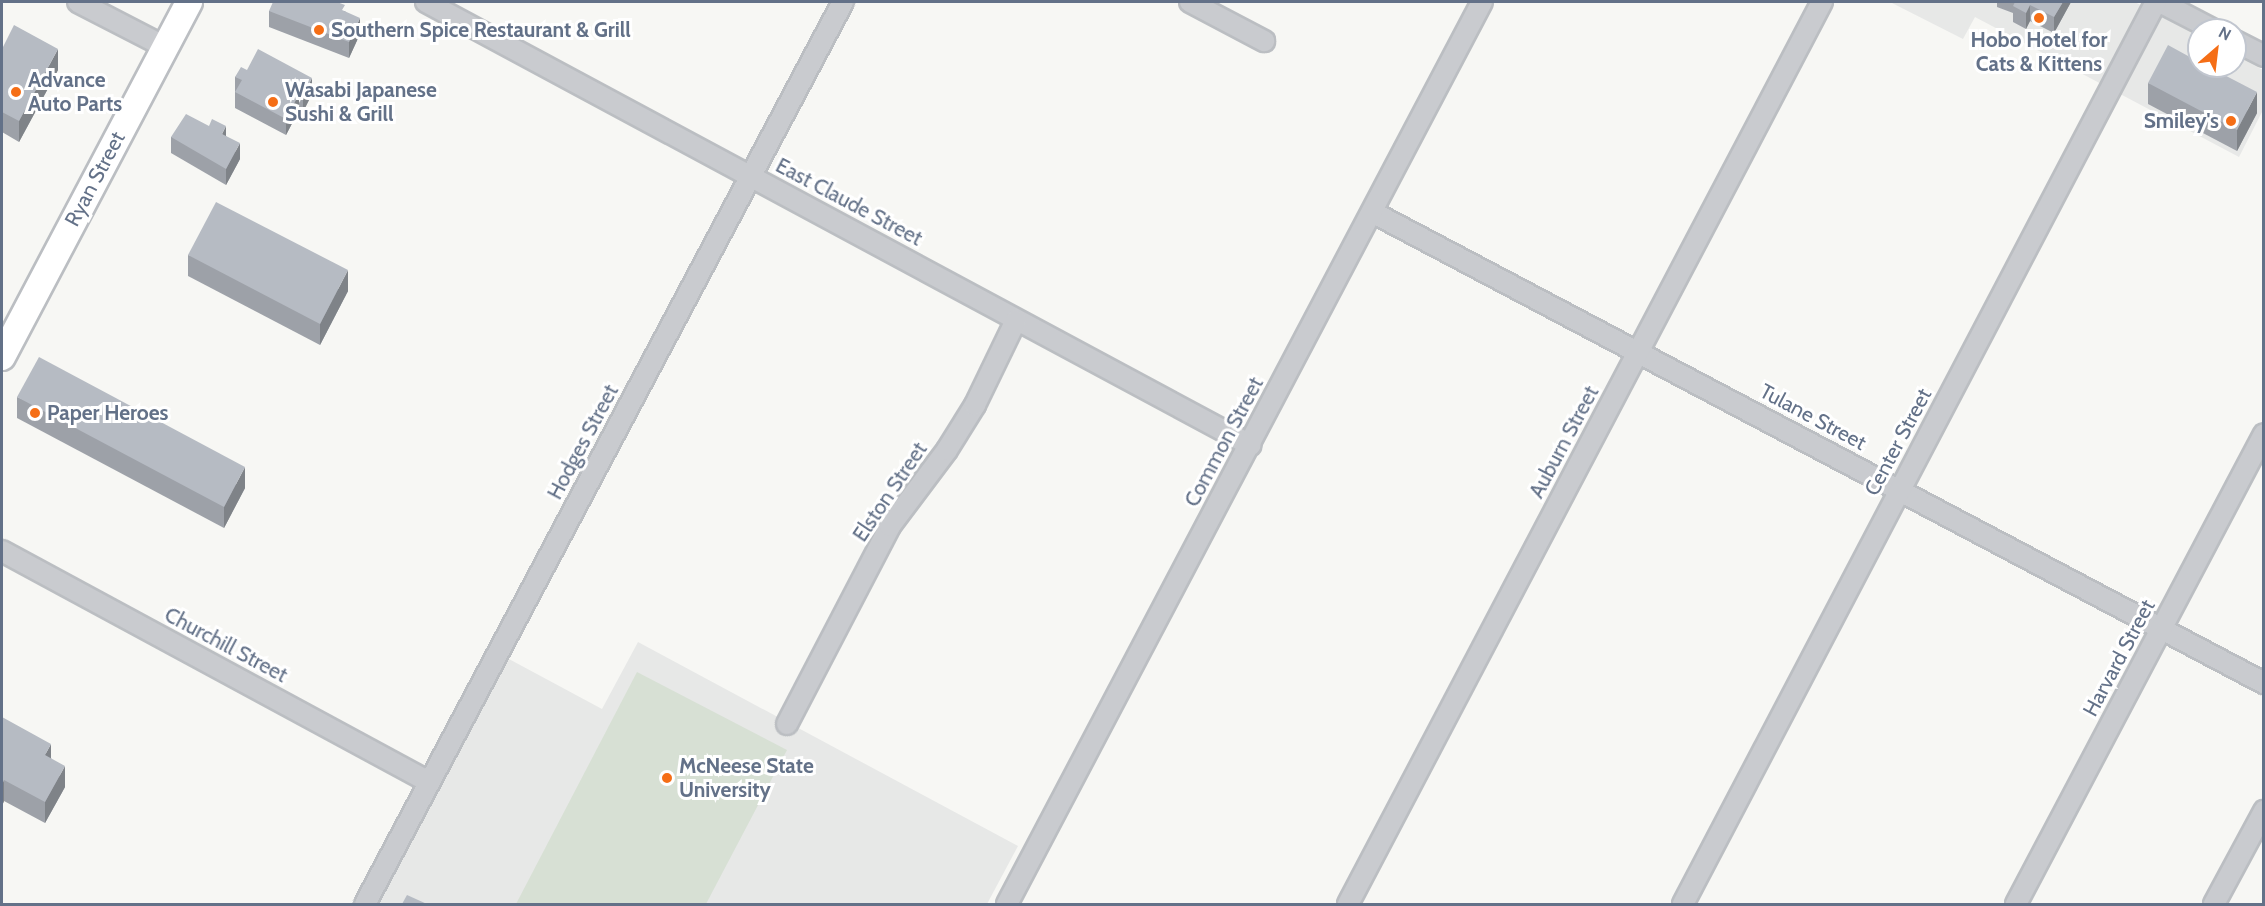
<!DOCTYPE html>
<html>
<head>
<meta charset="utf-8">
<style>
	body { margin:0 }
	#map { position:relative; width:2265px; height:906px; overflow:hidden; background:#f7f7f4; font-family:Cabin,sans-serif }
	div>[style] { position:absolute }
	.built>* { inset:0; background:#e7e8e7 }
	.green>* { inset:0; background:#d7e0d4 }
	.roads { filter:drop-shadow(2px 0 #bbbec2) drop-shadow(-2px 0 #bbbec2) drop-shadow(0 2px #bbbec2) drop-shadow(0 -2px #bbbec2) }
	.minor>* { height:20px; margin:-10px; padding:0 10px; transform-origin:10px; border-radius:10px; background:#c9cbcf }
	.major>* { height:26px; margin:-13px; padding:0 13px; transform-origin:13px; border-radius:13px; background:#fff }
	.wall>* { inset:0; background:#9da1a8 }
	.shaded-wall>* { inset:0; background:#7f8388 }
	.building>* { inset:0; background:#b6bbc3 }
	.dots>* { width:16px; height:16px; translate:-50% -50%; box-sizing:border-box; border:3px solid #fff; border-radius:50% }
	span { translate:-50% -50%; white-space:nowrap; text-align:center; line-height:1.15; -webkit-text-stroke:6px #fff; paint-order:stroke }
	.poi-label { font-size:21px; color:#637188; font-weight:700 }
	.left { translate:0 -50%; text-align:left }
	.right { translate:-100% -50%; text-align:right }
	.street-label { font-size:21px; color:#637188 }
	.frame { position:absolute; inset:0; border:3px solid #637188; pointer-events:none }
	.north { position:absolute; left:2187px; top:18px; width:60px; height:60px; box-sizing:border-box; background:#fff; border:2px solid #c1c6cf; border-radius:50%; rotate:28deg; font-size:16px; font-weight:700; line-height:24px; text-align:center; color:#637188 }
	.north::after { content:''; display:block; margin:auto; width:21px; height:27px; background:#f56e16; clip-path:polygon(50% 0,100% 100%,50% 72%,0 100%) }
</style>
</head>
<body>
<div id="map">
	<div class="built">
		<div style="clip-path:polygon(1890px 2px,2135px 2px,2199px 36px,2199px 66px,2235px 66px,2235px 55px,2263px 70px,2263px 110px,2239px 157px,1975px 17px,1963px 39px)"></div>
		<div style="clip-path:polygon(638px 642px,1018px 846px,987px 904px,377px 904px,507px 658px,602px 709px)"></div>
	</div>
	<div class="green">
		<div style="clip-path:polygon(637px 672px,787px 750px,706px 904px,516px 904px)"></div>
	</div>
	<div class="roads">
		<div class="minor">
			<div style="left:78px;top:2px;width:98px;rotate:27.3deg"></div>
			<div style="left:426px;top:2px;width:936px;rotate:28.26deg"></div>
			<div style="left:1190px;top:2px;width:84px;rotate:27.8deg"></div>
			<div style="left:2160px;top:2px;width:61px;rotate:27.4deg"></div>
			<div style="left:2235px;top:41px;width:33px;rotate:27deg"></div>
			<div style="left:1372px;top:212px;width:1009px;rotate:27.84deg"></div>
			<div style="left:2px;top:551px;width:485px;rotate:28.4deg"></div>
			<div style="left:787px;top:724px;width:223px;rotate:-62.5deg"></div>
			<div style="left:890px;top:526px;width:95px;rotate:-53.1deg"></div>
			<div style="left:947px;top:450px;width:53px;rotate:-58.1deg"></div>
			<div style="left:975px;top:405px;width:94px;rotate:-64.2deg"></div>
			<div style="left:365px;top:904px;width:1021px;rotate:-62.08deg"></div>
			<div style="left:1007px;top:904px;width:1019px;rotate:-62.23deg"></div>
			<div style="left:1348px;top:904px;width:1019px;rotate:-62.28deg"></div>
			<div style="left:1683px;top:904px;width:1018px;rotate:-62.33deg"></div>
			<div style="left:2016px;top:904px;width:531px;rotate:-62.18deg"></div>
			<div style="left:2214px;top:904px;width:106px;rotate:-61.7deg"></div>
		</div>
		<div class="major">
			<div style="left:2px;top:357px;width:401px;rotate:-62.2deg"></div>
		</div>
	</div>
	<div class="wall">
		<div style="clip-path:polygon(1996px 2px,2071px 2px,2054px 33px,2030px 21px,2026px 29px,2013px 22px,2013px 13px,1997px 7px,1997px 2px)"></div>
		<div style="clip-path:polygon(269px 11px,345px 11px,360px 34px,349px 58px,269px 27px)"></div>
		<div style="clip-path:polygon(2px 49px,58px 70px,19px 142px,2px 132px)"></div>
		<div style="clip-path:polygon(247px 70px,312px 94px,303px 112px,299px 110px,286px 135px,235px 108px,235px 77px)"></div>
		<div style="clip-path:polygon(2148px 83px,2257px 113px,2237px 151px,2148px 104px)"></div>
		<div style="clip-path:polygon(226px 136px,240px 159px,226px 185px,171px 153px,171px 137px)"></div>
		<div style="clip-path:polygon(188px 255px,348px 291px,320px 345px,188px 276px)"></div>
		<div style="clip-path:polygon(17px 397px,245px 488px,224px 528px,17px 418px)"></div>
		<div style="clip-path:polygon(2px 717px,51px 758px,65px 787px,45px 823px,4px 801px,2px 806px)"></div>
	</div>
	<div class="shaded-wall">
		<div style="clip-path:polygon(2063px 2px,2071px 2px,2054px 33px,2054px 17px)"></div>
		<div style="clip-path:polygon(2030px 5px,2030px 21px,2026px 29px,2026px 13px)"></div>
		<div style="clip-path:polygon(360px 18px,360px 34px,349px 58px,349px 42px)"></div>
		<div style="clip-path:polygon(58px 49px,58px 70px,19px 142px,19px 121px)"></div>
		<div style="clip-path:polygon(312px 78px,312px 94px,303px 112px,303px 96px)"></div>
		<div style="clip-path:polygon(2257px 92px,2257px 113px,2237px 151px,2237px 130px)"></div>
		<div style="clip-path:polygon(299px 94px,299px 110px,286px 135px,286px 119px)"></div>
		<div style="clip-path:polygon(226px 126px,226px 142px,222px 134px)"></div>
		<div style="clip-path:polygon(240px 143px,240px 159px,226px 185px,226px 169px)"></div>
		<div style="clip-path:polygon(348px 270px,348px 291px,320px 345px,320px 324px)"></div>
		<div style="clip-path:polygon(245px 467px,245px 488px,224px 528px,224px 507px)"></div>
		<div style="clip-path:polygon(51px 744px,51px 765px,45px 755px)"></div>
		<div style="clip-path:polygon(65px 766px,65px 787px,45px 823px,45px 802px)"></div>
		<div style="clip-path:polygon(4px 780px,4px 801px,2px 806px,2px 785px)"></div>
	</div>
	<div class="building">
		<div style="clip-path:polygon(273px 2px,337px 2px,345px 5px,342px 10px,360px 18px,349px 42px,269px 11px)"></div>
		<div style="clip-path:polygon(2015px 2px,2063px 2px,2054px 17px,2030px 5px,2026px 13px,2013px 6px)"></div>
		<div style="clip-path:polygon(14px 25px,58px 49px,19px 121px,2px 112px,2px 49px)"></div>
		<div style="clip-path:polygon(2168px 45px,2199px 62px,2199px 66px,2207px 66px,2257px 92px,2237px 130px,2148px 83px)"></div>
		<div style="clip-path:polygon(258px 49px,312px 78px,303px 96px,299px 94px,286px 119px,235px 92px,242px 80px,235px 77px,241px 67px,247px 70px)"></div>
		<div style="clip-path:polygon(186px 114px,209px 126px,212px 119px,226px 126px,222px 134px,240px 143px,226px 169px,171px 137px)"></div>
		<div style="clip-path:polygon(216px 202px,348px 270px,320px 324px,188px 255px)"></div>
		<div style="clip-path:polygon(39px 357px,245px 467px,224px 507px,17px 397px)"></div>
		<div style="clip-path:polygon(2px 717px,51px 744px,45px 755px,65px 766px,45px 802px,4px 780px,2px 785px)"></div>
		<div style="clip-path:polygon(407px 895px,427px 904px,402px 904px)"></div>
	</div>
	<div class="dots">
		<div style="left:2039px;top:18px;background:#f56e16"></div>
		<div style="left:319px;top:30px;background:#f56e16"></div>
		<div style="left:16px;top:92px;background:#f56e16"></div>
		<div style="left:273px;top:102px;background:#f56e16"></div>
		<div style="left:2231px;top:121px;background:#f56e16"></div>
		<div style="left:35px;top:413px;background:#f56e16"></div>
		<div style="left:667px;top:778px;background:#f56e16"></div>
	</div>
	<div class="poi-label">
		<span class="left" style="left:331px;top:30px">Southern Spice Restaurant &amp; Grill</span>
		<span style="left:2039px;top:52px">Hobo Hotel for<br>Cats &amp; Kittens</span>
		<span class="left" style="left:28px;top:92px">Advance<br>Auto Parts</span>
		<span class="left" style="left:285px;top:102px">Wasabi Japanese<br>Sushi &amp; Grill</span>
		<span class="right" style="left:2219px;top:121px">Smiley's</span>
		<span class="left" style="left:47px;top:413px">Paper Heroes</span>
		<span class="left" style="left:679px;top:778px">McNeese State<br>University</span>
	</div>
	<div class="street-label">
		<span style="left:95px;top:179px;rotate:-62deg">Ryan Street</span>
		<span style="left:849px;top:202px;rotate:28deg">East Claude Street</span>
		<span style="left:1813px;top:417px;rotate:28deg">Tulane Street</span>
		<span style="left:583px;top:442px;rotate:-62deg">Hodges Street</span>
		<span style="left:1224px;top:442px;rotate:-62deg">Common Street</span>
		<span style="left:1564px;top:442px;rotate:-62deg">Auburn Street</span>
		<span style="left:1898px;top:442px;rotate:-62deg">Center Street</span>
		<span style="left:890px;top:492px;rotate:-56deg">Elston Street</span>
		<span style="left:226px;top:645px;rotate:28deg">Churchill Street</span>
		<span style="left:2119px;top:658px;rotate:-62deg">Harvard Street</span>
	</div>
	<div class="frame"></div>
	<div class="north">N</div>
</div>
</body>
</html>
